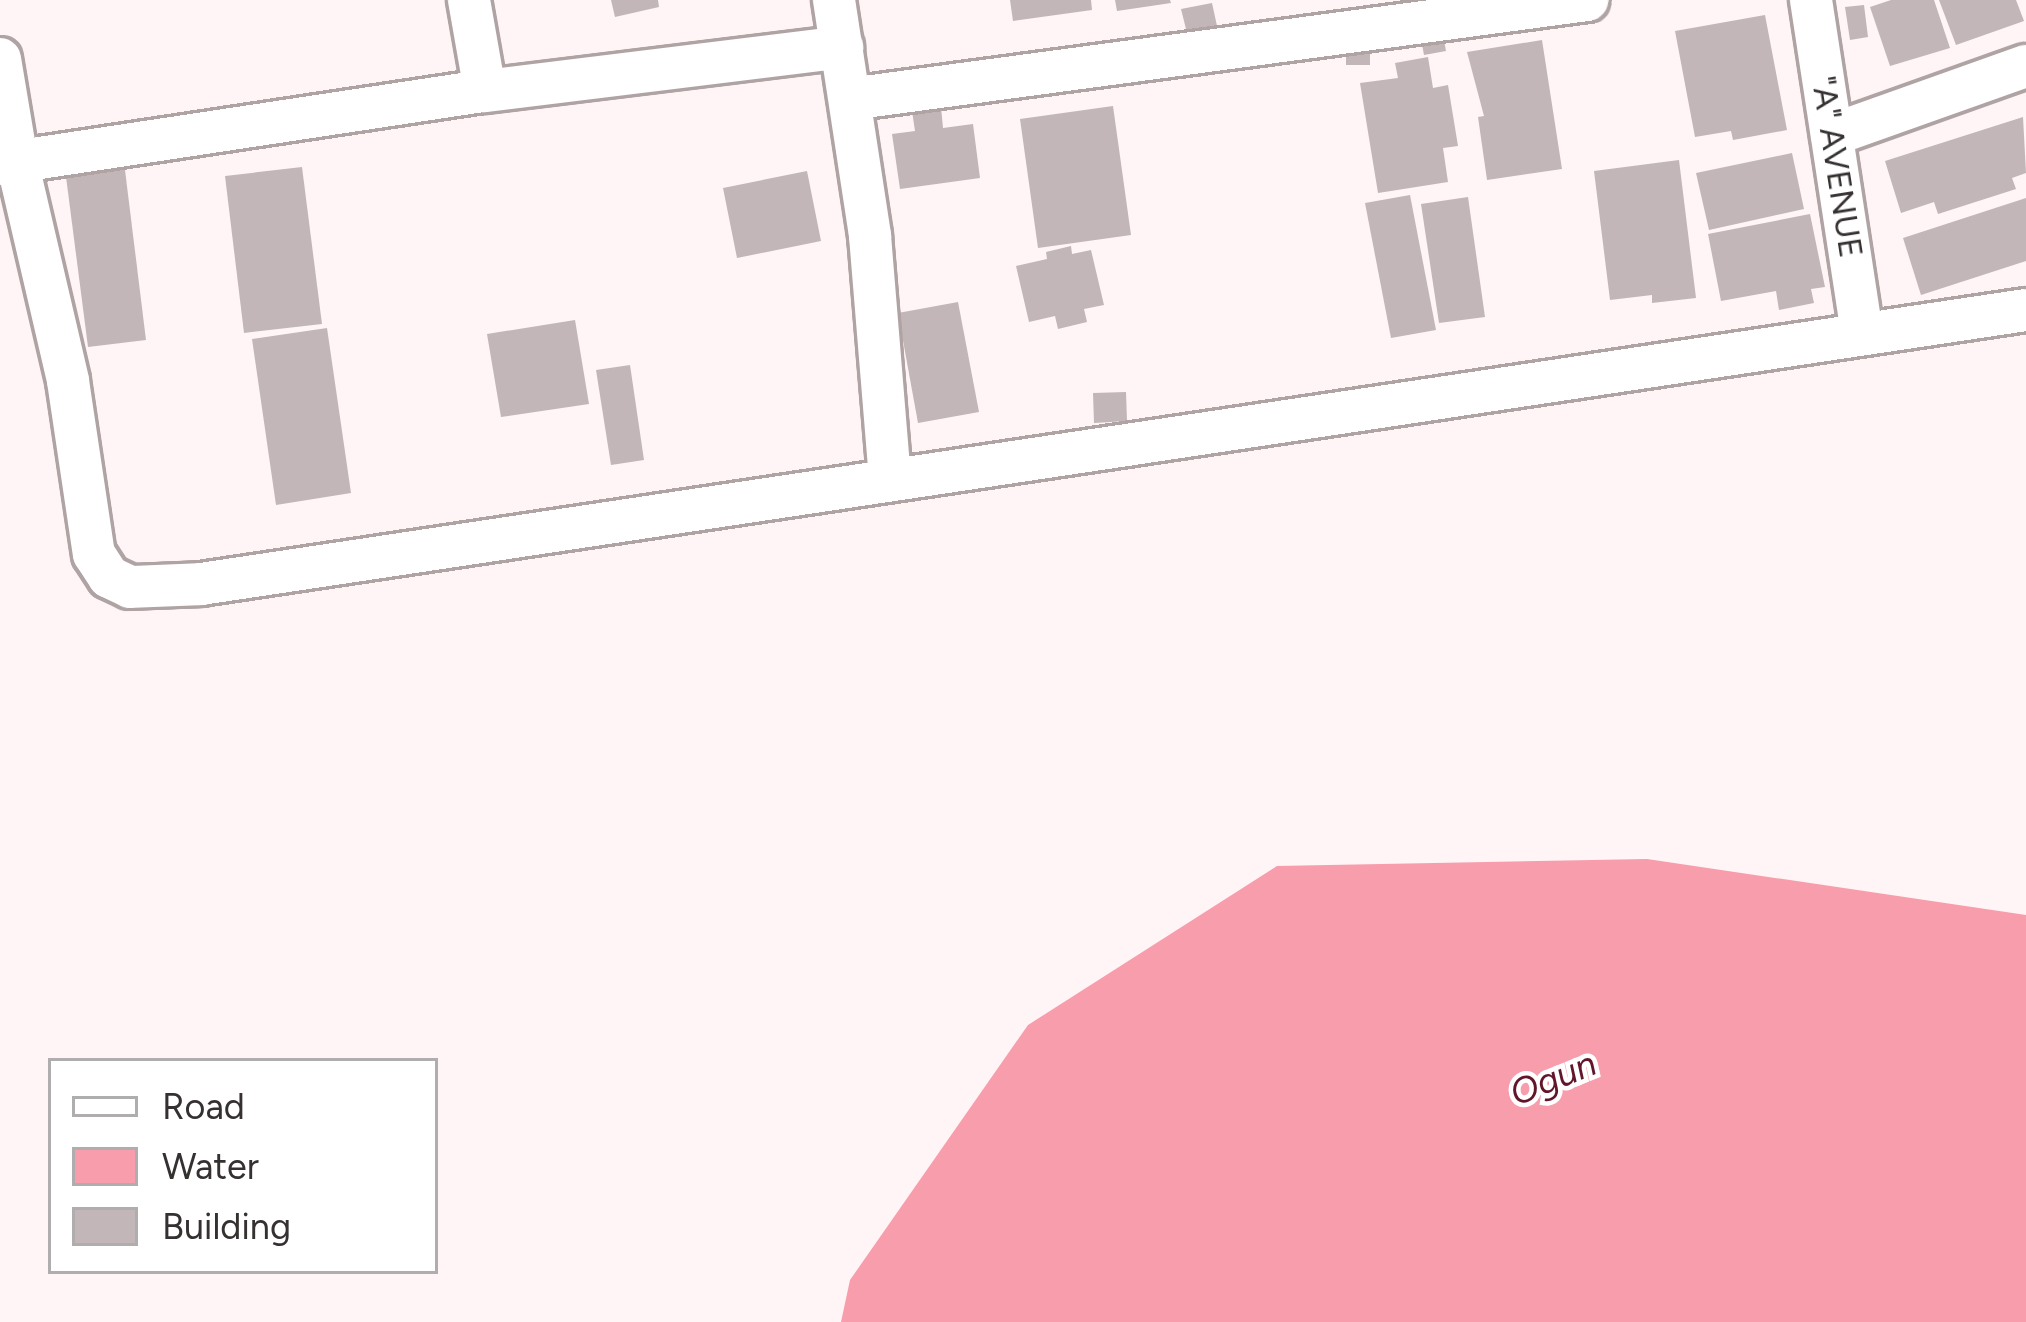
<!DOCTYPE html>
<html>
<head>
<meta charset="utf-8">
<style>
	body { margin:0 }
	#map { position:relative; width:2026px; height:1322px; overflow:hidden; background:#fff4f6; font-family:Figtree,sans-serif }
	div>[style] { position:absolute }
	.water>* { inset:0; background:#f79dab }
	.building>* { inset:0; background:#c2b6b8 }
	.roads { filter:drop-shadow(3px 0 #afa3a4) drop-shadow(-3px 0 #afa3a4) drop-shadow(0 3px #afa3a4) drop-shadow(0 -3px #afa3a4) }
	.minor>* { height:42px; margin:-21px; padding:0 21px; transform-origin:21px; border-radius:21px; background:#fff }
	span { translate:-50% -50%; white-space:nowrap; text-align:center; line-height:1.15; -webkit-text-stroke:9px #fff; paint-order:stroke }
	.street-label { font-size:33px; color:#363131 }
	.water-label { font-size:36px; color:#63152a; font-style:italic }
	.legend { position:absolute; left:48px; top:1058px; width:390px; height:216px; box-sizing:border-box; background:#fff; border:3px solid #afadad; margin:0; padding:15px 21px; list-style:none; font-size:36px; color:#363131 }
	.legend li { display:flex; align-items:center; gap:24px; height:60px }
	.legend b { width:60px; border:3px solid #afadad }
</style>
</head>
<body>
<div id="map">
	<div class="water">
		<div style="clip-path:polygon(1647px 859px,2026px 915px,2026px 1322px,841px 1322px,850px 1280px,1028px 1025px,1277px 866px)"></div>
	</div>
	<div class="building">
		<div style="clip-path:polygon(611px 0,658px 0,659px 7px,615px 17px)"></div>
		<div style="clip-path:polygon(1010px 0,1091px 0,1092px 10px,1013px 21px)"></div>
		<div style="clip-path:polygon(1115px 0,1170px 0,1171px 3px,1117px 11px)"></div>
		<div style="clip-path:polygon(1891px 0,1934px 0,1950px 48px,1890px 66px,1870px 7px)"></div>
		<div style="clip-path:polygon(1939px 0,2016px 0,2024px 21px,1956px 45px)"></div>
		<div style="clip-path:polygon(1212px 3px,1217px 26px,1187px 33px,1181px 9px)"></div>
		<div style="clip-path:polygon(1864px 5px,1868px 37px,1850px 40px,1845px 7px)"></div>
		<div style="clip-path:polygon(1765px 15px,1787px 130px,1733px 140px,1731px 131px,1695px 137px,1675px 31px)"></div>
		<div style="clip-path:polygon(1443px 35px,1446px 51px,1424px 55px,1421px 39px)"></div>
		<div style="clip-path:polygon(1542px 40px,1562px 169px,1487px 180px,1478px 117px,1484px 116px,1467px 52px)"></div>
		<div style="clip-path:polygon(1346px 48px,1370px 48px,1370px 65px,1346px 65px)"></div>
		<div style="clip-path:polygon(1428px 57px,1433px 88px,1448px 85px,1458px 146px,1443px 148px,1448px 182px,1378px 193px,1360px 83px,1398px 78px,1395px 63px)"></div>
		<div style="clip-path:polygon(1113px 106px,1131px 235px,1038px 248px,1020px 119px)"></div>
		<div style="clip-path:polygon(941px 107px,943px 128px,973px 124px,980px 178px,900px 189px,892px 134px,915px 131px,912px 111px)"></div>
		<div style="clip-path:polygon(2023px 117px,2026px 173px,2012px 178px,2016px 189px,1938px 214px,1934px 202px,1901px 213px,1885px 161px)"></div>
		<div style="clip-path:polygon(1792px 153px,1804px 209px,1709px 230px,1696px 173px)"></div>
		<div style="clip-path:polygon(1679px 160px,1696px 298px,1652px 303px,1652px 295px,1610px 300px,1594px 171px)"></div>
		<div style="clip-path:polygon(124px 162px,146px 340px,88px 347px,65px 169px)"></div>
		<div style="clip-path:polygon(302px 167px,322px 324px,244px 333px,225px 176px)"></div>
		<div style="clip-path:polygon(807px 171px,821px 241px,737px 258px,723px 188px)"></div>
		<div style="clip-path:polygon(1410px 195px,1436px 330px,1391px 338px,1365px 203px)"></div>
		<div style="clip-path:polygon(1468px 197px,1485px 317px,1439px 323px,1421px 204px)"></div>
		<div style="clip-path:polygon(2026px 198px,2026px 261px,1921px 295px,1903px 238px)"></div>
		<div style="clip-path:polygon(1810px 214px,1825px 287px,1811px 289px,1814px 303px,1779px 310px,1776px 291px,1721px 301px,1708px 234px)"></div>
		<div style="clip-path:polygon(1071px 246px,1072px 254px,1091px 250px,1104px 305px,1084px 309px,1087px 322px,1058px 329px,1055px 316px,1029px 322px,1016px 266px,1047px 259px,1046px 252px)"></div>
		<div style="clip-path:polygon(958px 302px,979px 412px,918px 423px,898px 313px)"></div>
		<div style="clip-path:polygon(575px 320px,589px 404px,501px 417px,487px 334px)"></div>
		<div style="clip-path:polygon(327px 328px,351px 493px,276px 505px,252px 339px)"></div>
		<div style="clip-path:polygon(630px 365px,644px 460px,611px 465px,596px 370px)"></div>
		<div style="clip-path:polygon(1126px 392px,1127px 421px,1094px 423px,1093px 393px)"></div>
	</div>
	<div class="roads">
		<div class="minor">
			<div style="left:469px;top:0;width:92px;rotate:80deg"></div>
			<div style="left:485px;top:91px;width:360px;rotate:-7deg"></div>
			<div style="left:834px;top:0;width:239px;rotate:81.3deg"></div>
			<div style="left:870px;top:236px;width:245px;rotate:85.3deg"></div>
			<div style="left:1811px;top:0;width:338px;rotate:81.3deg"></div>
			<div style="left:0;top:59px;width:103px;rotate:80.5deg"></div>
			<div style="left:17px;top:161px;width:226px;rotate:76.9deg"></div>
			<div style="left:68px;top:381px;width:175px;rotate:81.5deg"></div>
			<div style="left:94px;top:554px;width:27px;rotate:57deg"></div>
			<div style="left:109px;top:577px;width:23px;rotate:25deg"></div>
			<div style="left:130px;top:587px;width:71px;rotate:-2.4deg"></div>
			<div style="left:201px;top:584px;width:1845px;rotate:-8.54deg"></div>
			<div style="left:850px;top:99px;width:744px;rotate:-7.65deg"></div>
			<div style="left:1832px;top:135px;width:206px;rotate:-19.6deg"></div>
			<div style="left:0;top:164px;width:490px;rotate:-8.6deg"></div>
		</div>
	</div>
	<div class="street-label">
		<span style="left:1837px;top:167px;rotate:81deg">"A" AVENUE</span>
	</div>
	<div class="water-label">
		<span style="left:1553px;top:1078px;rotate:-22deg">Ogun</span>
	</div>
	<ul class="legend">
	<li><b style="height:15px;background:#fff"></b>Road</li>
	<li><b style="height:33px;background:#f79dab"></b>Water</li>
	<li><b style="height:33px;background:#c2b6b8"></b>Building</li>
	</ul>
</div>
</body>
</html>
